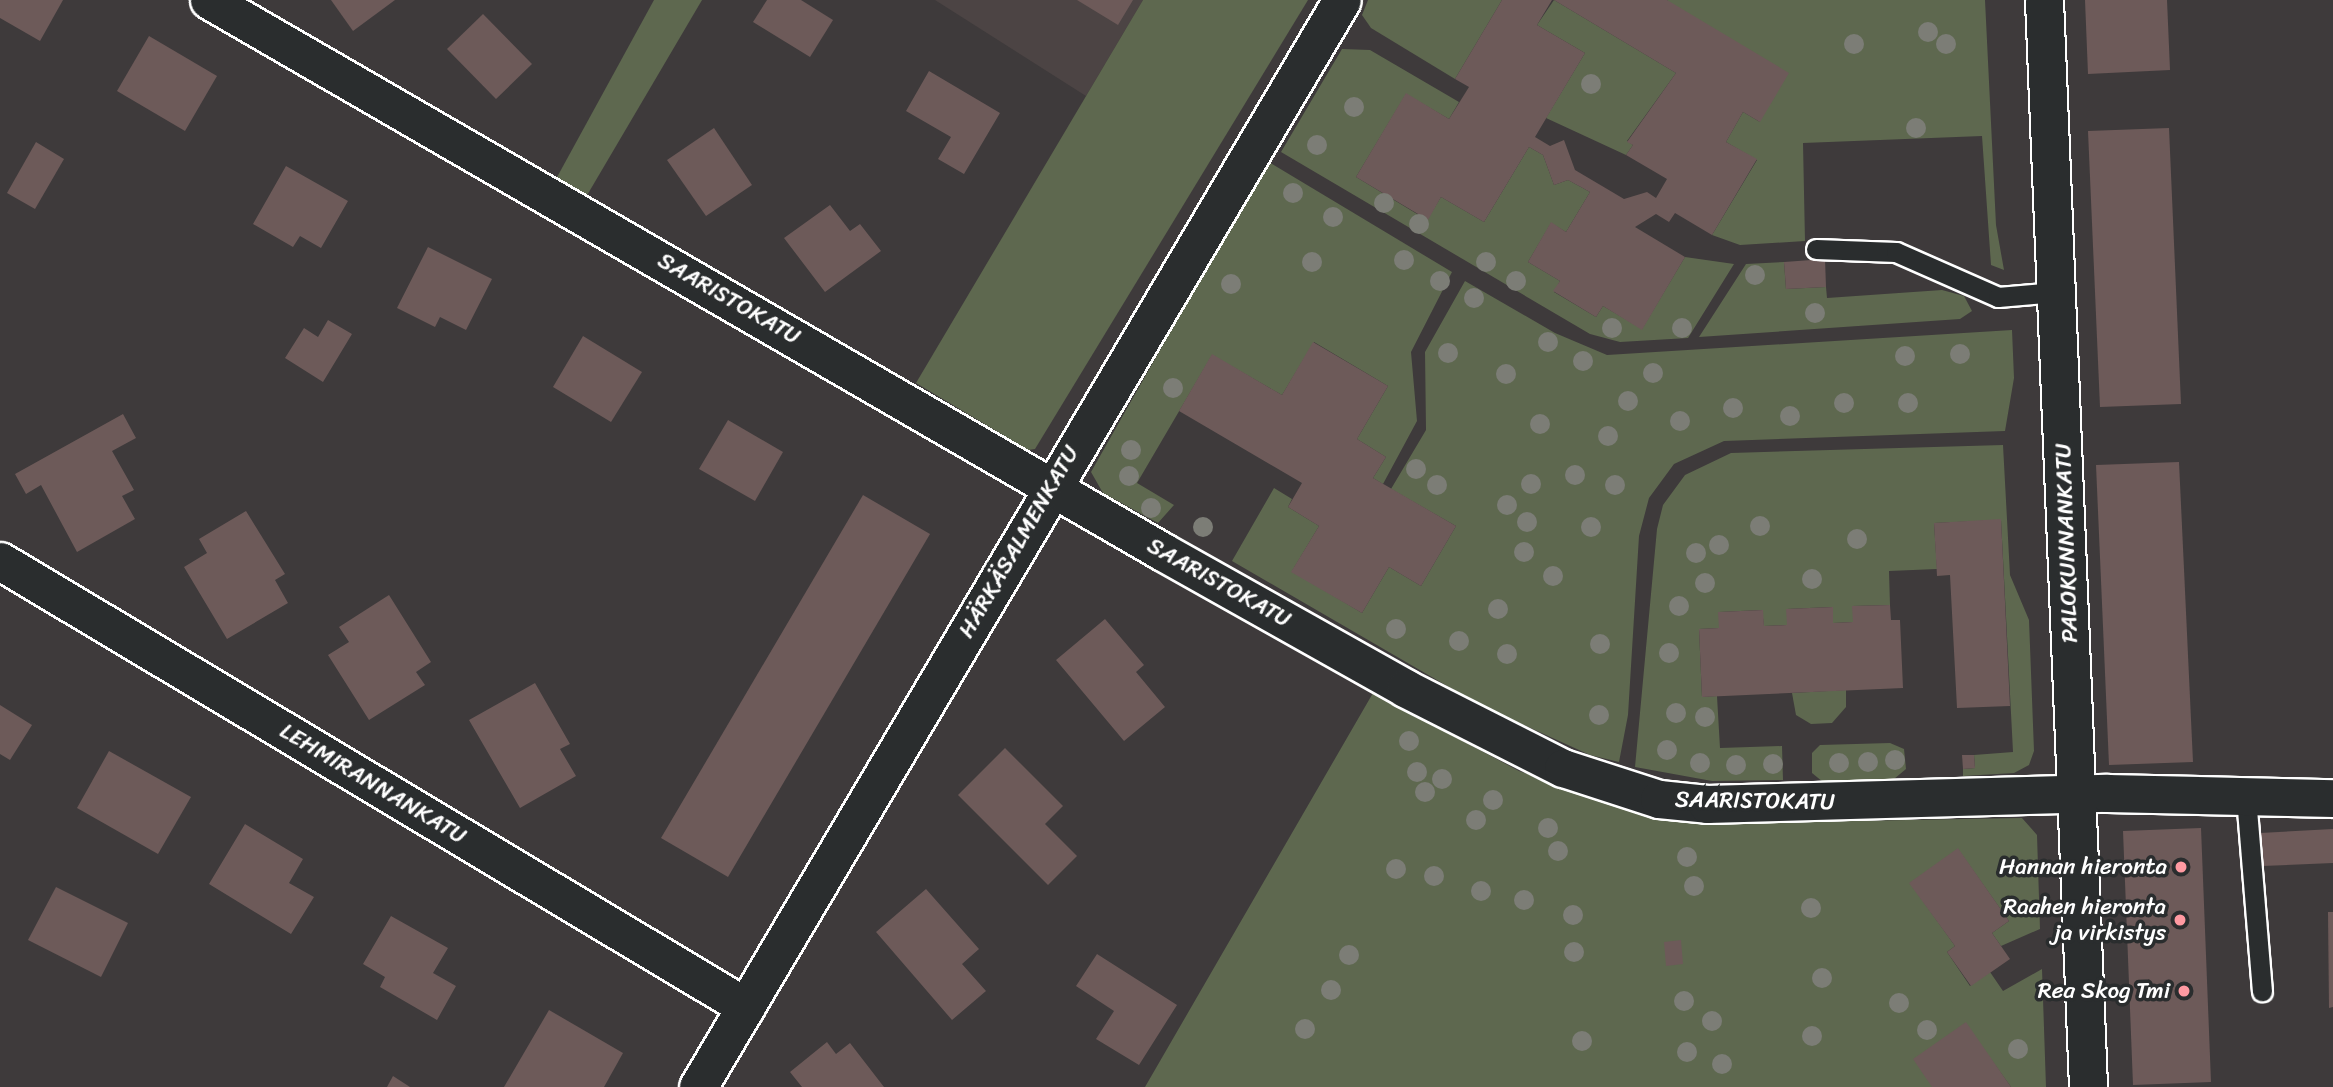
<!DOCTYPE html>
<html>
<head>
<meta charset="utf-8">
<style>
	body { margin:0 }
	#map { position:relative; width:2333px; height:1087px; overflow:hidden; background:#3e3a3b; font-family:Sriracha,sans-serif }
	div>[style] { position:absolute }
	.built>* { inset:0; background:#4c4444 }
	.green>* { inset:0; background:#5e684f }
	.building>* { inset:0; background:#6d5a59 }
	.roads { filter:drop-shadow(2px 0 #fff) drop-shadow(-2px 0 #fff) drop-shadow(0 2px #fff) drop-shadow(0 -2px #fff) }
	.lane>* { height:19px; margin:-9.5px; padding:0 9.5px; transform-origin:9.5px; border-radius:9.5px; background:#2a2d2e }
	.street>* { height:37px; margin:-18.5px; padding:0 18.5px; transform-origin:18.5px; border-radius:18.5px; background:#2a2d2e }
	.trees>* { width:20px; height:20px; margin:-10px; border-radius:50%; background:#7c7d76 }
	.dots>* { width:19px; height:19px; translate:-50% -50%; box-sizing:border-box; border:4px solid #2a2d2e; border-radius:50% }
	span { translate:-50% -50%; white-space:nowrap; text-align:center; line-height:1.15; -webkit-text-stroke:7px #2a2d2e; paint-order:stroke }
	.street-label { font-size:23px; color:#fff }
	.poi-label { font-size:23px; color:#fff }
	.right { translate:-100% -50%; text-align:right }
</style>
</head>
<body>
<div id="map">
	<div class="built">
		<div style="clip-path:polygon(935px 0,1143px 0,1086px 96px)"></div>
	</div>
	<div class="green">
		<div style="clip-path:polygon(654px 0,702px 0,586px 197px,556px 179px)"></div>
		<div style="clip-path:polygon(1143px 0,1308px 0,1035px 449px,1028px 450px,916px 383px)"></div>
		<div style="clip-path:polygon(1368px 0,1502px 0,1455px 79px,1371px 28px,1362px 15px)"></div>
		<div style="clip-path:polygon(1554px 0,1676px 73px,1627px 141px,1633px 145px,1626px 155px,1546px 118px,1585px 53px,1537px 25px)"></div>
		<div style="clip-path:polygon(1667px 0,1985px 0,1996px 225px,2004px 270px,1991px 265px,1982px 136px,1803px 143px,1805px 241px,1740px 245px,1712px 235px,1757px 160px,1726px 142px,1743px 112px,1760px 122px)"></div>
		<div style="clip-path:polygon(1342px 49px,1370px 50px,1459px 102px,1449px 119px,1406px 94px,1356px 177px,1427px 220px,1441px 197px,1484px 222px,1529px 147px,1543px 155px,1554px 185px,1568px 180px,1590px 192px,1566px 232px,1551px 223px,1528px 262px,1560px 281px,1554px 292px,1596px 317px,1603px 306px,1642px 329px,1685px 257px,1734px 264px,1688px 338px,1620px 342px,1590px 334px,1281px 152px)"></div>
		<div style="clip-path:polygon(1267px 161px,1452px 272px,1411px 352px,1417px 421px,1383px 484px,1373px 478px,1386px 457px,1357px 439px,1388px 386px,1314px 342px,1282px 395px,1212px 355px,1137px 483px,1174px 505px,1158px 523px,1103px 493px,1091px 472px)"></div>
		<div style="clip-path:polygon(1784px 262px,1786px 289px,1826px 287px,1827px 298px,1942px 290px,1964px 296px,1972px 311px,1960px 319px,1699px 337px,1746px 264px)"></div>
		<div style="clip-path:polygon(1465px 281px,1555px 333px,1607px 355px,2012px 330px,2014px 378px,2005px 431px,1724px 441px,1674px 464px,1649px 498px,1639px 536px,1628px 715px,1619px 762px,1590px 755px,1480px 705px,1232px 561px,1274px 488px,1292px 499px,1288px 507px,1319px 526px,1292px 571px,1362px 613px,1389px 567px,1421px 586px,1456px 526px,1391px 489px,1426px 430px,1425px 352px)"></div>
		<div style="clip-path:polygon(2003px 445px,2010px 575px,2029px 620px,2034px 751px,2029px 765px,2014px 773px,1963px 776px,1963px 769px,1975px 768px,1974px 755px,2013px 752px,2001px 520px,1934px 523px,1937px 569px,1889px 571px,1890px 605px,1853px 606px,1853px 622px,1833px 623px,1832px 607px,1787px 609px,1787px 625px,1764px 626px,1762px 610px,1719px 612px,1719px 628px,1699px 629px,1702px 697px,1717px 696px,1720px 748px,1782px 746px,1783px 780px,1712px 781px,1635px 767px,1657px 529px,1663px 505px,1685px 475px,1731px 453px)"></div>
		<div style="clip-path:polygon(1846px 690px,1846px 707px,1832px 723px,1811px 724px,1796px 715px,1792px 693px)"></div>
		<div style="clip-path:polygon(1373px 693px,1519px 771px,1637px 812px,1738px 823px,2022px 818px,2037px 835px,2040px 929px,2001px 946px,1992px 933px,2009px 921px,1958px 849px,1910px 883px,1955px 946px,1947px 952px,1970px 986px,1990px 972px,2003px 991px,2042px 969px,2046px 1087px,2011px 1087px,1965px 1023px,1932px 1087px,1145px 1087px)"></div>
		<div style="clip-path:polygon(1890px 743px,1904px 749px,1906px 769px,1894px 779px,1823px 782px,1812px 773px,1812px 753px,1820px 745px)"></div>
	</div>
	<div class="building">
		<div style="clip-path:polygon(0 0,63px 0,40px 41px,0 18px)"></div>
		<div style="clip-path:polygon(331px 0,395px 0,353px 31px)"></div>
		<div style="clip-path:polygon(767px 0,801px 0,833px 20px,810px 57px,753px 22px)"></div>
		<div style="clip-path:polygon(1077px 0,1133px 0,1118px 25px)"></div>
		<div style="clip-path:polygon(1502px 0,1552px 0,1537px 25px,1585px 53px,1535px 137px,1550px 146px,1564px 140px,1575px 170px,1624px 199px,1647px 192px,1656px 198px,1667px 179px,1626px 155px,1633px 145px,1627px 142px,1676px 73px,1554px 0,1667px 0,1789px 73px,1760px 122px,1743px 112px,1726px 142px,1757px 159px,1712px 235px,1675px 213px,1669px 222px,1656px 214px,1635px 227px,1685px 257px,1642px 330px,1603px 306px,1596px 317px,1553px 291px,1560px 281px,1528px 262px,1551px 222px,1566px 232px,1590px 192px,1568px 180px,1554px 185px,1543px 155px,1529px 147px,1484px 222px,1441px 197px,1428px 220px,1356px 177px,1406px 93px,1449px 119px,1469px 87px,1455px 79px)"></div>
		<div style="clip-path:polygon(2085px 0,2167px 0,2170px 70px,2088px 74px)"></div>
		<div style="clip-path:polygon(483px 14px,532px 64px,496px 99px,447px 49px)"></div>
		<div style="clip-path:polygon(149px 36px,217px 76px,185px 131px,117px 91px)"></div>
		<div style="clip-path:polygon(929px 71px,1000px 113px,964px 174px,938px 159px,951px 137px,906px 111px)"></div>
		<div style="clip-path:polygon(714px 128px,752px 185px,706px 216px,667px 160px)"></div>
		<div style="clip-path:polygon(2169px 128px,2181px 404px,2100px 407px,2088px 131px)"></div>
		<div style="clip-path:polygon(36px 142px,64px 159px,35px 209px,7px 193px)"></div>
		<div style="clip-path:polygon(286px 166px,348px 201px,321px 248px,300px 236px,293px 247px,253px 224px)"></div>
		<div style="clip-path:polygon(830px 205px,850px 231px,860px 224px,881px 251px,825px 292px,784px 238px)"></div>
		<div style="clip-path:polygon(428px 247px,492px 279px,466px 330px,440px 317px,435px 327px,397px 308px)"></div>
		<div style="clip-path:polygon(1825px 259px,1826px 287px,1786px 289px,1784px 262px)"></div>
		<div style="clip-path:polygon(328px 320px,352px 334px,323px 382px,285px 358px,304px 328px,318px 337px)"></div>
		<div style="clip-path:polygon(583px 336px,642px 372px,611px 422px,553px 387px)"></div>
		<div style="clip-path:polygon(1313px 342px,1388px 386px,1357px 439px,1386px 457px,1373px 478px,1456px 526px,1421px 586px,1389px 567px,1362px 613px,1291px 572px,1319px 526px,1288px 507px,1302px 483px,1179px 411px,1212px 354px,1282px 395px)"></div>
		<div style="clip-path:polygon(123px 414px,136px 438px,112px 451px,134px 490px,122px 496px,135px 519px,77px 552px,41px 485px,26px 494px,15px 474px)"></div>
		<div style="clip-path:polygon(728px 420px,783px 452px,755px 501px,699px 469px)"></div>
		<div style="clip-path:polygon(2179px 462px,2193px 762px,2109px 765px,2096px 465px)"></div>
		<div style="clip-path:polygon(863px 495px,930px 534px,728px 877px,661px 838px)"></div>
		<div style="clip-path:polygon(246px 511px,285px 574px,275px 580px,288px 603px,227px 639px,184px 567px,207px 553px,199px 539px)"></div>
		<div style="clip-path:polygon(2001px 519px,2010px 706px,1957px 708px,1950px 575px,1937px 576px,1934px 523px)"></div>
		<div style="clip-path:polygon(389px 595px,431px 662px,416px 672px,425px 685px,369px 720px,328px 655px,349px 642px,339px 627px)"></div>
		<div style="clip-path:polygon(1890px 605px,1891px 620px,1900px 620px,1903px 688px,1702px 697px,1699px 629px,1719px 628px,1718px 612px,1763px 610px,1764px 626px,1787px 625px,1786px 609px,1833px 607px,1833px 623px,1853px 622px,1852px 606px)"></div>
		<div style="clip-path:polygon(1105px 619px,1144px 665px,1136px 672px,1165px 707px,1124px 741px,1056px 660px)"></div>
		<div style="clip-path:polygon(535px 683px,570px 744px,560px 749px,576px 776px,520px 808px,469px 720px)"></div>
		<div style="clip-path:polygon(0 705px,32px 725px,10px 760px,0 754px)"></div>
		<div style="clip-path:polygon(1005px 748px,1063px 806px,1045px 824px,1077px 856px,1048px 885px,958px 795px)"></div>
		<div style="clip-path:polygon(109px 751px,191px 797px,158px 854px,77px 808px)"></div>
		<div style="clip-path:polygon(1962px 755px,1974px 755px,1975px 768px,1963px 769px)"></div>
		<div style="clip-path:polygon(245px 824px,303px 859px,289px 883px,314px 897px,291px 934px,209px 884px)"></div>
		<div style="clip-path:polygon(2201px 828px,2211px 1082px,2133px 1085px,2123px 831px)"></div>
		<div style="clip-path:polygon(2333px 829px,2333px 863px,2262px 866px,2260px 833px)"></div>
		<div style="clip-path:polygon(1958px 848px,2009px 921px,1992px 933px,2010px 959px,1971px 986px,1947px 952px,1955px 946px,1909px 883px)"></div>
		<div style="clip-path:polygon(56px 887px,128px 923px,101px 977px,28px 940px)"></div>
		<div style="clip-path:polygon(926px 889px,979px 949px,962px 964px,986px 991px,952px 1020px,876px 932px)"></div>
		<div style="clip-path:polygon(2328px 912px,2333px 912px,2333px 1007px,2329px 1008px)"></div>
		<div style="clip-path:polygon(391px 916px,448px 948px,433px 973px,456px 986px,437px 1020px,380px 987px,385px 977px,363px 964px)"></div>
		<div style="clip-path:polygon(1681px 940px,1683px 964px,1666px 966px,1664px 942px)"></div>
		<div style="clip-path:polygon(1097px 954px,1177px 1005px,1139px 1065px,1096px 1039px,1114px 1011px,1076px 986px)"></div>
		<div style="clip-path:polygon(549px 1010px,623px 1053px,604px 1087px,504px 1087px)"></div>
		<div style="clip-path:polygon(1966px 1022px,2011px 1087px,1932px 1087px,1913px 1059px)"></div>
		<div style="clip-path:polygon(827px 1042px,836px 1054px,850px 1043px,884px 1087px,802px 1087px,790px 1072px)"></div>
		<div style="clip-path:polygon(393px 1076px,410px 1087px,387px 1087px)"></div>
	</div>
	<div class="roads">
		<div class="lane">
			<div style="left:1816px;top:249px;width:80px;rotate:2.1deg"></div>
			<div style="left:1896px;top:252px;width:111px;rotate:23.8deg"></div>
			<div style="left:1998px;top:297px;width:58px;rotate:-4.9deg"></div>
			<div style="left:2246px;top:797px;width:195px;rotate:85.3deg"></div>
		</div>
		<div class="street">
			<div style="left:209px;top:0;width:1102px;rotate:30.05deg"></div>
			<div style="left:1163px;top:552px;width:278px;rotate:29.3deg"></div>
			<div style="left:1405px;top:688px;width:177px;rotate:26.9deg"></div>
			<div style="left:1563px;top:768px;width:101px;rotate:17.9deg"></div>
			<div style="left:1659px;top:799px;width:48px;rotate:5.9deg"></div>
			<div style="left:1707px;top:804px;width:400px;rotate:-1.6deg"></div>
			<div style="left:2107px;top:793px;width:226px;rotate:1.3deg"></div>
			<div style="left:2044px;top:0;width:1088px;rotate:87.68deg"></div>
			<div style="left:0;top:561px;width:869px;rotate:30.87deg"></div>
			<div style="left:698px;top:1087px;width:1263px;rotate:-59.36deg"></div>
		</div>
	</div>
	<div class="trees">
		<div style="left:1928px;top:32px"></div>
		<div style="left:1854px;top:44px"></div>
		<div style="left:1946px;top:44px"></div>
		<div style="left:1591px;top:84px"></div>
		<div style="left:1354px;top:107px"></div>
		<div style="left:1916px;top:128px"></div>
		<div style="left:1317px;top:145px"></div>
		<div style="left:1293px;top:193px"></div>
		<div style="left:1384px;top:203px"></div>
		<div style="left:1333px;top:217px"></div>
		<div style="left:1419px;top:224px"></div>
		<div style="left:1404px;top:260px"></div>
		<div style="left:1312px;top:262px"></div>
		<div style="left:1486px;top:262px"></div>
		<div style="left:1755px;top:275px"></div>
		<div style="left:1440px;top:281px"></div>
		<div style="left:1516px;top:281px"></div>
		<div style="left:1231px;top:284px"></div>
		<div style="left:1474px;top:298px"></div>
		<div style="left:1815px;top:313px"></div>
		<div style="left:1612px;top:328px"></div>
		<div style="left:1682px;top:328px"></div>
		<div style="left:1548px;top:342px"></div>
		<div style="left:1448px;top:353px"></div>
		<div style="left:1960px;top:354px"></div>
		<div style="left:1905px;top:356px"></div>
		<div style="left:1583px;top:361px"></div>
		<div style="left:1653px;top:373px"></div>
		<div style="left:1506px;top:374px"></div>
		<div style="left:1173px;top:388px"></div>
		<div style="left:1628px;top:401px"></div>
		<div style="left:1844px;top:403px"></div>
		<div style="left:1908px;top:403px"></div>
		<div style="left:1733px;top:408px"></div>
		<div style="left:1790px;top:416px"></div>
		<div style="left:1680px;top:421px"></div>
		<div style="left:1540px;top:424px"></div>
		<div style="left:1608px;top:436px"></div>
		<div style="left:1131px;top:450px"></div>
		<div style="left:1416px;top:469px"></div>
		<div style="left:1575px;top:475px"></div>
		<div style="left:1129px;top:476px"></div>
		<div style="left:1531px;top:484px"></div>
		<div style="left:1437px;top:485px"></div>
		<div style="left:1615px;top:485px"></div>
		<div style="left:1507px;top:505px"></div>
		<div style="left:1151px;top:508px"></div>
		<div style="left:1527px;top:522px"></div>
		<div style="left:1760px;top:526px"></div>
		<div style="left:1203px;top:527px"></div>
		<div style="left:1591px;top:527px"></div>
		<div style="left:1857px;top:539px"></div>
		<div style="left:1719px;top:545px"></div>
		<div style="left:1524px;top:552px"></div>
		<div style="left:1696px;top:553px"></div>
		<div style="left:1553px;top:576px"></div>
		<div style="left:1812px;top:579px"></div>
		<div style="left:1705px;top:583px"></div>
		<div style="left:1679px;top:606px"></div>
		<div style="left:1498px;top:609px"></div>
		<div style="left:1396px;top:629px"></div>
		<div style="left:1459px;top:641px"></div>
		<div style="left:1600px;top:644px"></div>
		<div style="left:1669px;top:653px"></div>
		<div style="left:1507px;top:654px"></div>
		<div style="left:1676px;top:713px"></div>
		<div style="left:1599px;top:715px"></div>
		<div style="left:1705px;top:717px"></div>
		<div style="left:1409px;top:741px"></div>
		<div style="left:1667px;top:750px"></div>
		<div style="left:1895px;top:760px"></div>
		<div style="left:1868px;top:762px"></div>
		<div style="left:1700px;top:763px"></div>
		<div style="left:1839px;top:763px"></div>
		<div style="left:1773px;top:764px"></div>
		<div style="left:1736px;top:765px"></div>
		<div style="left:1417px;top:772px"></div>
		<div style="left:1442px;top:779px"></div>
		<div style="left:1425px;top:792px"></div>
		<div style="left:1493px;top:800px"></div>
		<div style="left:1476px;top:820px"></div>
		<div style="left:1548px;top:828px"></div>
		<div style="left:1558px;top:851px"></div>
		<div style="left:1687px;top:857px"></div>
		<div style="left:1396px;top:869px"></div>
		<div style="left:1434px;top:876px"></div>
		<div style="left:1694px;top:886px"></div>
		<div style="left:1481px;top:891px"></div>
		<div style="left:1524px;top:900px"></div>
		<div style="left:1811px;top:908px"></div>
		<div style="left:1573px;top:915px"></div>
		<div style="left:1574px;top:952px"></div>
		<div style="left:1349px;top:955px"></div>
		<div style="left:1822px;top:978px"></div>
		<div style="left:1331px;top:990px"></div>
		<div style="left:1684px;top:1001px"></div>
		<div style="left:1899px;top:1003px"></div>
		<div style="left:1712px;top:1021px"></div>
		<div style="left:1305px;top:1029px"></div>
		<div style="left:1927px;top:1030px"></div>
		<div style="left:1812px;top:1036px"></div>
		<div style="left:1582px;top:1041px"></div>
		<div style="left:2018px;top:1049px"></div>
		<div style="left:1687px;top:1052px"></div>
		<div style="left:1722px;top:1064px"></div>
	</div>
	<div class="dots">
		<div style="left:2181px;top:867px;background:#ff9aa2"></div>
		<div style="left:2180px;top:920px;background:#ff9aa2"></div>
		<div style="left:2184px;top:991px;background:#ff9aa2"></div>
	</div>
	<div class="street-label">
		<span style="left:729px;top:299px;rotate:30deg">SAARISTOKATU</span>
		<span style="left:1019px;top:542px;rotate:-60deg">HÄRKÄSALMENKATU</span>
		<span style="left:2067px;top:543px;rotate:-92deg">PALOKUNNANKATU</span>
		<span style="left:1219px;top:583px;rotate:29deg">SAARISTOKATU</span>
		<span style="left:373px;top:784px;rotate:31deg">LEHMIRANNANKATU</span>
		<span style="left:1755px;top:801px;rotate:1deg">SAARISTOKATU</span>
	</div>
	<div class="poi-label">
		<span class="right" style="left:2167px;top:867px">Hannan hieronta</span>
		<span class="right" style="left:2166px;top:920px">Raahen hieronta<br>ja virkistys</span>
		<span class="right" style="left:2170px;top:991px">Rea Skog Tmi</span>
	</div>
</div>
</body>
</html>
